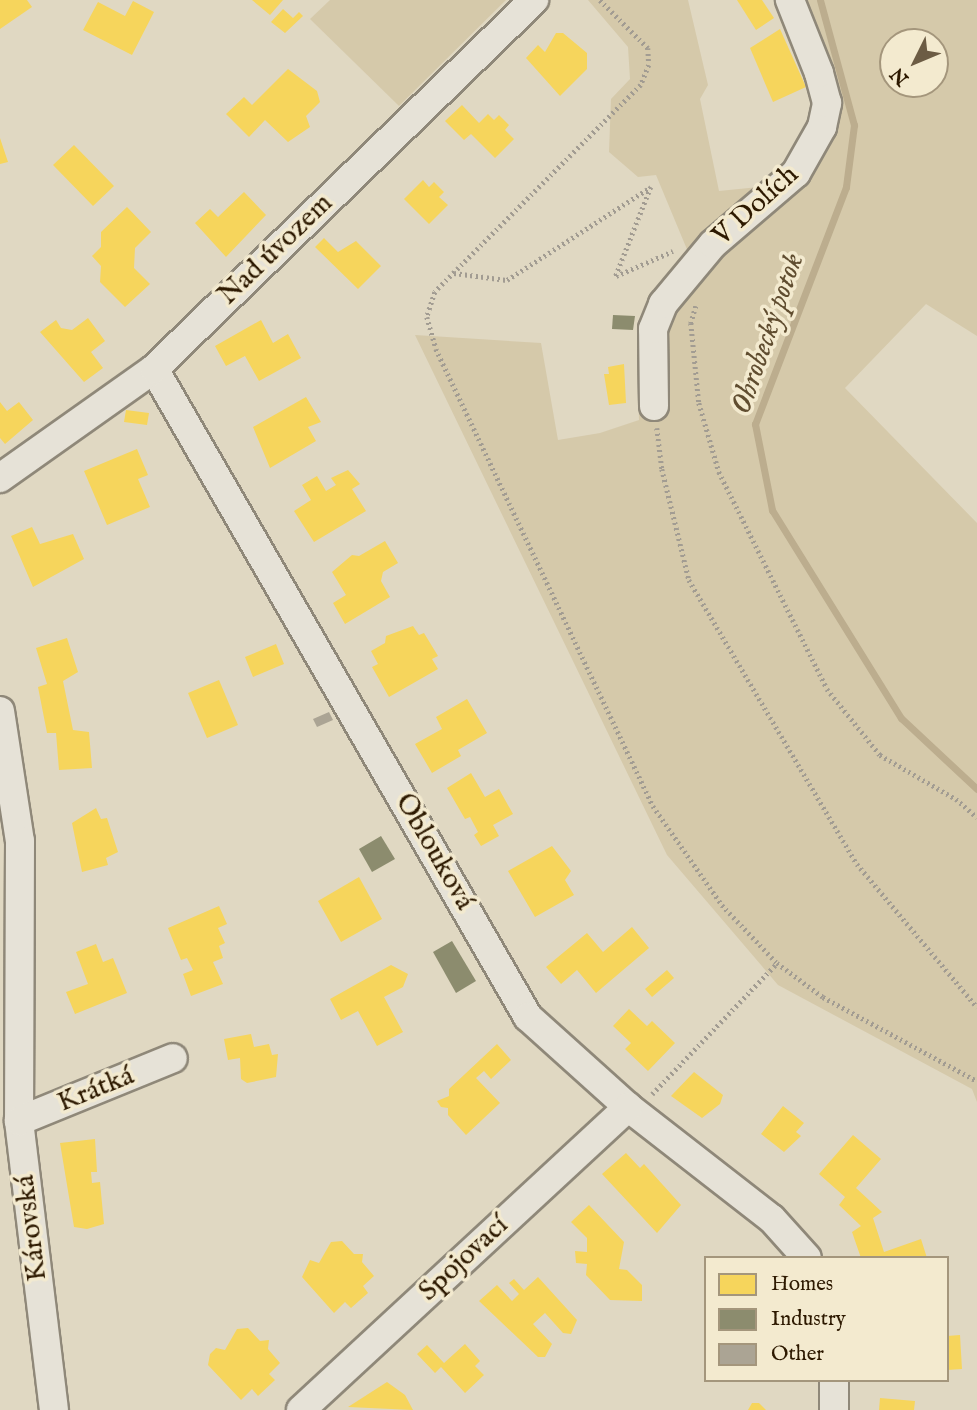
<!DOCTYPE html>
<html>
<head>
<meta charset="utf-8">
<style>
	body { margin:0 }
	#map { position:relative; width:977px; height:1410px; overflow:hidden; background:#e0d8c2; font-family:"IM FELL English",serif }
	div>[style] { position:absolute }
	.green>* { inset:0; background:#d5c9aa }
	.homes>* { inset:0; background:#f6d55c }
	.industry>* { inset:0; background:#8c8c6e }
	.stream>* { height:7px; margin:-3.5px; padding:0 3.5px; transform-origin:3.5px; border-radius:3.5px; background:#bcad8e }
	.building>* { inset:0; background:#aba494 }
	.path>* { height:4.5px; margin-top:-2.25px; transform-origin:0; background:repeating-linear-gradient(90deg,#a29c92 0 2px,transparent 0 5.5px) }
	.roads { filter:drop-shadow(2px 0 #8f8879) drop-shadow(-2px 0 #8f8879) drop-shadow(0 2px #8f8879) drop-shadow(0 -2px #8f8879) }
	.minor>* { height:28px; margin:-14px; padding:0 14px; transform-origin:14px; border-radius:14px; background:#e6e2d7 }
	span { translate:-50% -50%; white-space:nowrap; text-align:center; line-height:1.15; -webkit-text-stroke:7px #f3eacf; paint-order:stroke }
	.street-label { font-size:28px; color:#2d1900 }
	.water-label { font-size:30px; color:#604d30; font-style:italic }
	.legend { position:absolute; left:704px; top:1256px; width:245px; height:126px; box-sizing:border-box; background:#f3eacf; border:2px solid #a4967c; margin:0; padding:9px 12px; list-style:none; font-size:21px; color:#2d1900 }
	.legend li { display:flex; align-items:center; gap:14px; height:35px }
	.legend b { width:35px; border:2px solid #a4967c }
	.north { position:absolute; left:879px; top:28px; width:70px; height:70px; box-sizing:border-box; background:#f3eacf; border:2px solid #a4967c; border-radius:50%; rotate:227deg; font-size:19px; font-weight:700; line-height:28px; text-align:center; color:#2d1900 }
	.north::after { content:''; display:block; margin:auto; width:24px; height:32px; background:#6c5c44; clip-path:polygon(50% 0,100% 100%,50% 72%,0 100%) }
</style>
</head>
<body>
<div id="map">
	<div class="green">
		<div style="clip-path:polygon(330px 0,506px 0,399px 106px,310px 19px)"></div>
		<div style="clip-path:polygon(evenodd,588px 0,688px 0,708px 85px,700px 99px,719px 191px,769px 186px,814px 121px,813px 79px,780px 0,977px 0,977px 336px,926px 304px,845px 388px,977px 523px,977px 1102px,972px 1089px,778px 985px,667px 855px,415px 335px,541px 343px,558px 440px,600px 433px,639px 420px,637px 355px,677px 308px,696px 271px,656px 175px,638px 177px,609px 152px,611px 99px,630px 79px,628px 47px,588px 0,893px 42px,935px 42px,935px 84px,893px 84px,893px 42px)"></div>
	</div>
	<div class="homes">
		<div style="clip-path:polygon(0 0,27px 0,32px 7px,0 29px)"></div>
		<div style="clip-path:polygon(252px 0,283px 0,270px 15px)"></div>
		<div style="clip-path:polygon(737px 0,762px 0,774px 18px,756px 30px)"></div>
		<div style="clip-path:polygon(133px 1px,154px 12px,132px 55px,83px 30px,98px 2px,125px 16px)"></div>
		<div style="clip-path:polygon(283px 9px,293px 18px,299px 12px,303px 16px,285px 33px,271px 22px)"></div>
		<div style="clip-path:polygon(780px 29px,806px 87px,773px 102px,750px 48px)"></div>
		<div style="clip-path:polygon(556px 33px,563px 33px,587px 53px,587px 69px,560px 96px,526px 58px,538px 45px,545px 52px)"></div>
		<div style="clip-path:polygon(288px 69px,317px 91px,320px 102px,306px 116px,310px 127px,288px 142px,265px 120px,249px 137px,226px 114px,244px 97px,252px 105px)"></div>
		<div style="clip-path:polygon(462px 105px,479px 123px,488px 114px,494px 120px,499px 115px,509px 125px,505px 130px,514px 139px,495px 158px,471px 134px,464px 140px,445px 121px)"></div>
		<div style="clip-path:polygon(0 138px,8px 162px,0 164px)"></div>
		<div style="clip-path:polygon(74px 145px,114px 186px,93px 206px,53px 165px)"></div>
		<div style="clip-path:polygon(423px 180px,429px 187px,434px 182px,444px 192px,439px 197px,448px 205px,429px 224px,404px 199px)"></div>
		<div style="clip-path:polygon(244px 192px,266px 215px,226px 257px,195px 223px,210px 209px,218px 217px)"></div>
		<div style="clip-path:polygon(127px 207px,151px 232px,135px 248px,134px 268px,150px 284px,125px 307px,100px 282px,101px 266px,92px 256px,101px 247px,101px 232px)"></div>
		<div style="clip-path:polygon(324px 238px,338px 252px,356px 241px,381px 266px,358px 289px,315px 247px)"></div>
		<div style="clip-path:polygon(88px 318px,105px 341px,91px 352px,103px 368px,84px 382px,40px 332px,56px 320px,61px 328px,72px 330px)"></div>
		<div style="clip-path:polygon(261px 320px,273px 343px,288px 334px,301px 358px,259px 381px,245px 356px,226px 366px,215px 346px)"></div>
		<div style="clip-path:polygon(624px 364px,626px 403px,609px 405px,604px 374px,609px 374px,608px 367px)"></div>
		<div style="clip-path:polygon(306px 397px,321px 422px,308px 427px,316px 441px,270px 468px,253px 427px)"></div>
		<div style="clip-path:polygon(0 402px,7px 411px,19px 402px,33px 420px,5px 444px,0 438px)"></div>
		<div style="clip-path:polygon(126px 410px,149px 413px,147px 425px,124px 422px)"></div>
		<div style="clip-path:polygon(137px 449px,148px 475px,138px 479px,150px 507px,107px 525px,84px 471px)"></div>
		<div style="clip-path:polygon(348px 470px,360px 484px,352px 489px,366px 511px,314px 542px,294px 511px,311px 500px,302px 485px,317px 476px,326px 491px,336px 485px,331px 478px)"></div>
		<div style="clip-path:polygon(32px 527px,40px 544px,73px 534px,84px 559px,33px 587px,11px 536px)"></div>
		<div style="clip-path:polygon(385px 541px,398px 563px,383px 572px,381px 581px,390px 597px,345px 624px,333px 603px,346px 595px,332px 572px,352px 555px,359px 556px)"></div>
		<div style="clip-path:polygon(413px 626px,419px 635px,424px 633px,438px 656px,432px 659px,438px 669px,389px 697px,372px 667px,378px 664px,371px 651px,385px 643px,386px 636px)"></div>
		<div style="clip-path:polygon(67px 638px,78px 672px,63px 681px,73px 730px,89px 732px,92px 768px,59px 770px,56px 733px,47px 733px,38px 687px,47px 684px,36px 648px)"></div>
		<div style="clip-path:polygon(276px 644px,284px 664px,253px 677px,245px 657px)"></div>
		<div style="clip-path:polygon(219px 680px,238px 725px,207px 738px,188px 693px)"></div>
		<div style="clip-path:polygon(467px 699px,487px 733px,458px 750px,461px 756px,432px 773px,415px 744px,442px 729px,436px 717px)"></div>
		<div style="clip-path:polygon(471px 773px,485px 797px,499px 789px,513px 814px,493px 825px,499px 836px,481px 846px,474px 835px,478px 832px,470px 817px,465px 819px,447px 788px)"></div>
		<div style="clip-path:polygon(96px 808px,101px 819px,107px 818px,118px 852px,106px 858px,108px 865px,82px 872px,72px 823px)"></div>
		<div style="clip-path:polygon(552px 846px,571px 871px,565px 880px,574px 895px,535px 917px,508px 871px)"></div>
		<div style="clip-path:polygon(359px 877px,382px 919px,341px 942px,318px 901px)"></div>
		<div style="clip-path:polygon(219px 906px,227px 924px,218px 928px,225px 943px,219px 946px,223px 958px,213px 962px,223px 984px,191px 996px,183px 974px,193px 970px,187px 958px,181px 960px,168px 928px)"></div>
		<div style="clip-path:polygon(632px 927px,649px 948px,596px 993px,577px 970px,561px 984px,546px 967px,587px 933px,603px 952px)"></div>
		<div style="clip-path:polygon(96px 944px,103px 962px,113px 958px,127px 993px,75px 1014px,66px 992px,88px 984px,76px 952px)"></div>
		<div style="clip-path:polygon(391px 965px,408px 974px,403px 987px,384px 997px,403px 1032px,377px 1046px,358px 1011px,341px 1020px,330px 999px)"></div>
		<div style="clip-path:polygon(667px 970px,674px 978px,652px 997px,645px 989px)"></div>
		<div style="clip-path:polygon(629px 1009px,647px 1026px,652px 1021px,675px 1043px,648px 1071px,625px 1049px,631px 1043px,613px 1026px)"></div>
		<div style="clip-path:polygon(251px 1034px,254px 1047px,269px 1044px,272px 1055px,278px 1054px,276px 1077px,247px 1083px,241px 1079px,240px 1058px,228px 1060px,224px 1039px)"></div>
		<div style="clip-path:polygon(497px 1044px,511px 1060px,491px 1079px,484px 1071px,476px 1078px,500px 1103px,466px 1135px,448px 1115px,448px 1108px,441px 1107px,437px 1101px,449px 1096px,449px 1089px)"></div>
		<div style="clip-path:polygon(694px 1072px,723px 1095px,720px 1104px,702px 1118px,671px 1096px)"></div>
		<div style="clip-path:polygon(783px 1106px,804px 1123px,796px 1132px,801px 1136px,784px 1152px,761px 1134px)"></div>
		<div style="clip-path:polygon(853px 1135px,881px 1159px,856px 1188px,882px 1212px,873px 1218px,884px 1252px,921px 1239px,927px 1258px,861px 1258px,852px 1232px,861px 1226px,839px 1205px,845px 1197px,819px 1174px)"></div>
		<div style="clip-path:polygon(95px 1139px,97px 1172px,91px 1172px,92px 1183px,100px 1182px,104px 1224px,87px 1229px,74px 1227px,60px 1143px)"></div>
		<div style="clip-path:polygon(626px 1153px,640px 1168px,644px 1164px,681px 1205px,657px 1233px,602px 1174px)"></div>
		<div style="clip-path:polygon(589px 1205px,624px 1242px,619px 1269px,627px 1270px,642px 1285px,642px 1301px,610px 1300px,586px 1275px,587px 1264px,576px 1263px,575px 1251px,587px 1252px,587px 1238px,571px 1222px)"></div>
		<div style="clip-path:polygon(342px 1241px,354px 1254px,363px 1254px,362px 1262px,374px 1276px,363px 1286px,368px 1293px,351px 1308px,345px 1302px,334px 1313px,302px 1277px,310px 1260px,319px 1263px,331px 1242px)"></div>
		<div style="clip-path:polygon(538px 1277px,577px 1320px,571px 1334px,563px 1333px,545px 1313px,533px 1324px,552px 1344px,545px 1357px,538px 1357px,479px 1301px,497px 1285px,512px 1301px,519px 1294px,509px 1283px,514px 1279px,524px 1290px)"></div>
		<div style="clip-path:polygon(248px 1328px,260px 1341px,269px 1340px,268px 1349px,280px 1363px,269px 1374px,275px 1380px,258px 1396px,252px 1389px,241px 1400px,208px 1365px,210px 1354px,216px 1348px,225px 1350px,237px 1329px)"></div>
		<div style="clip-path:polygon(960px 1335px,962px 1369px,947px 1370px,947px 1336px)"></div>
		<div style="clip-path:polygon(465px 1344px,480px 1361px,475px 1366px,484px 1375px,465px 1393px,441px 1367px,435px 1373px,417px 1354px,427px 1345px,444px 1363px)"></div>
		<div style="clip-path:polygon(387px 1382px,405px 1395px,413px 1410px,348px 1407px)"></div>
		<div style="clip-path:polygon(880px 1398px,915px 1401px,914px 1410px,879px 1410px)"></div>
		<div style="clip-path:polygon(752px 1403px,759px 1403px,766px 1410px,748px 1410px)"></div>
	</div>
	<div class="industry">
		<div style="clip-path:polygon(613px 315px,635px 316px,633px 330px,612px 329px)"></div>
		<div style="clip-path:polygon(381px 836px,395px 859px,372px 872px,359px 849px)"></div>
		<div style="clip-path:polygon(452px 941px,476px 981px,456px 993px,433px 952px)"></div>
	</div>
	<div class="stream">
		<div style="left:820px;top:0;width:130px;rotate:74.8deg"></div>
		<div style="left:854px;top:125px;width:63px;rotate:97.4deg"></div>
		<div style="left:846px;top:187px;width:254px;rotate:111deg"></div>
		<div style="left:755px;top:424px;width:88px;rotate:78.8deg"></div>
		<div style="left:772px;top:510px;width:245px;rotate:58.2deg"></div>
		<div style="left:901px;top:718px;width:104px;rotate:43.1deg"></div>
	</div>
	<div class="building">
		<div style="clip-path:polygon(329px 712px,333px 720px,317px 727px,313px 719px)"></div>
	</div>
	<div class="path">
		<div style="left:600px;top:0;width:68px;rotate:45deg"></div>
		<div style="left:648px;top:48px;width:17px;rotate:87deg"></div>
		<div style="left:649px;top:65px;width:22px;rotate:112deg"></div>
		<div style="left:641px;top:85px;width:292px;rotate:134.9deg"></div>
		<div style="left:435px;top:292px;width:26px;rotate:108deg"></div>
		<div style="left:427px;top:317px;width:33px;rotate:74deg"></div>
		<div style="left:436px;top:349px;width:506px;rotate:64.6deg"></div>
		<div style="left:653px;top:806px;width:121px;rotate:55.1deg"></div>
		<div style="left:722px;top:905px;width:80px;rotate:46.5deg"></div>
		<div style="left:777px;top:963px;width:57px;rotate:36.5deg"></div>
		<div style="left:823px;top:997px;width:175px;rotate:28.6deg"></div>
		<div style="left:454px;top:273px;width:53px;rotate:7.5deg"></div>
		<div style="left:507px;top:280px;width:171px;rotate:-32.9deg"></div>
		<div style="left:651px;top:187px;width:96px;rotate:111.5deg"></div>
		<div style="left:616px;top:276px;width:62px;rotate:-23.7deg"></div>
		<div style="left:696px;top:306px;width:18px;rotate:106deg"></div>
		<div style="left:691px;top:323px;width:80px;rotate:84.3deg"></div>
		<div style="left:699px;top:403px;width:72px;rotate:73.8deg"></div>
		<div style="left:719px;top:472px;width:242px;rotate:63.5deg"></div>
		<div style="left:827px;top:689px;width:85px;rotate:51.2deg"></div>
		<div style="left:880px;top:755px;width:88px;rotate:30.1deg"></div>
		<div style="left:956px;top:799px;width:28px;rotate:41deg"></div>
		<div style="left:657px;top:428px;width:41px;rotate:83deg"></div>
		<div style="left:662px;top:469px;width:114px;rotate:76.3deg"></div>
		<div style="left:689px;top:580px;width:330px;rotate:59.4deg"></div>
		<div style="left:857px;top:864px;width:187px;rotate:50deg"></div>
		<div style="left:652px;top:1094px;width:181px;rotate:-46.3deg"></div>
	</div>
	<div class="roads">
		<div class="minor">
			<div style="left:154px;top:369px;width:748px;rotate:60.01deg"></div>
			<div style="left:528px;top:1017px;width:135px;rotate:42deg"></div>
			<div style="left:628px;top:1107px;width:182px;rotate:37.9deg"></div>
			<div style="left:772px;top:1219px;width:52px;rotate:48.1deg"></div>
			<div style="left:654px;top:406px;width:77px;rotate:-90.7deg"></div>
			<div style="left:653px;top:329px;width:27px;rotate:-68deg"></div>
			<div style="left:663px;top:304px;width:78px;rotate:-50.2deg"></div>
			<div style="left:713px;top:244px;width:109px;rotate:-40.5deg"></div>
			<div style="left:796px;top:173px;width:53px;rotate:-60.5deg"></div>
			<div style="left:822px;top:127px;width:25px;rotate:-78deg"></div>
			<div style="left:827px;top:103px;width:31px;rotate:-105deg"></div>
			<div style="left:819px;top:73px;width:79px;rotate:-111.7deg"></div>
			<div style="left:0;top:478px;width:189px;rotate:-35.3deg"></div>
			<div style="left:154px;top:369px;width:530px;rotate:-44.16deg"></div>
			<div style="left:0;top:711px;width:132px;rotate:81.3deg"></div>
			<div style="left:20px;top:841px;width:280px;rotate:90.2deg"></div>
			<div style="left:19px;top:1121px;width:291px;rotate:83.1deg"></div>
			<div style="left:19px;top:1121px;width:166px;rotate:-22.2deg"></div>
			<div style="left:301px;top:1410px;width:446px;rotate:-42.8deg"></div>
			<div style="left:834px;top:1410px;width:30px;rotate:-90deg"></div>
		</div>
	</div>
	<div class="street-label">
		<span style="left:756px;top:206px;rotate:-42deg">V Dolích</span>
		<span style="left:276px;top:250px;rotate:-44deg">Nad úvozem</span>
		<span style="left:434px;top:852px;rotate:60deg">Oblouková</span>
		<span style="left:96px;top:1090px;rotate:-22deg">Krátká</span>
		<span style="left:32px;top:1228px;rotate:-97deg">Károvská</span>
		<span style="left:464px;top:1259px;rotate:-43deg">Spojovací</span>
	</div>
	<div class="water-label">
		<span style="left:768px;top:334px;rotate:-71deg">Ohrobecký potok</span>
	</div>
	<ul class="legend">
	<li><b style="height:19px;background:#f6d55c"></b>Homes</li>
	<li><b style="height:19px;background:#8c8c6e"></b>Industry</li>
	<li><b style="height:19px;background:#aba494"></b>Other</li>
	</ul>
	<div class="north">N</div>
</div>
</body>
</html>
